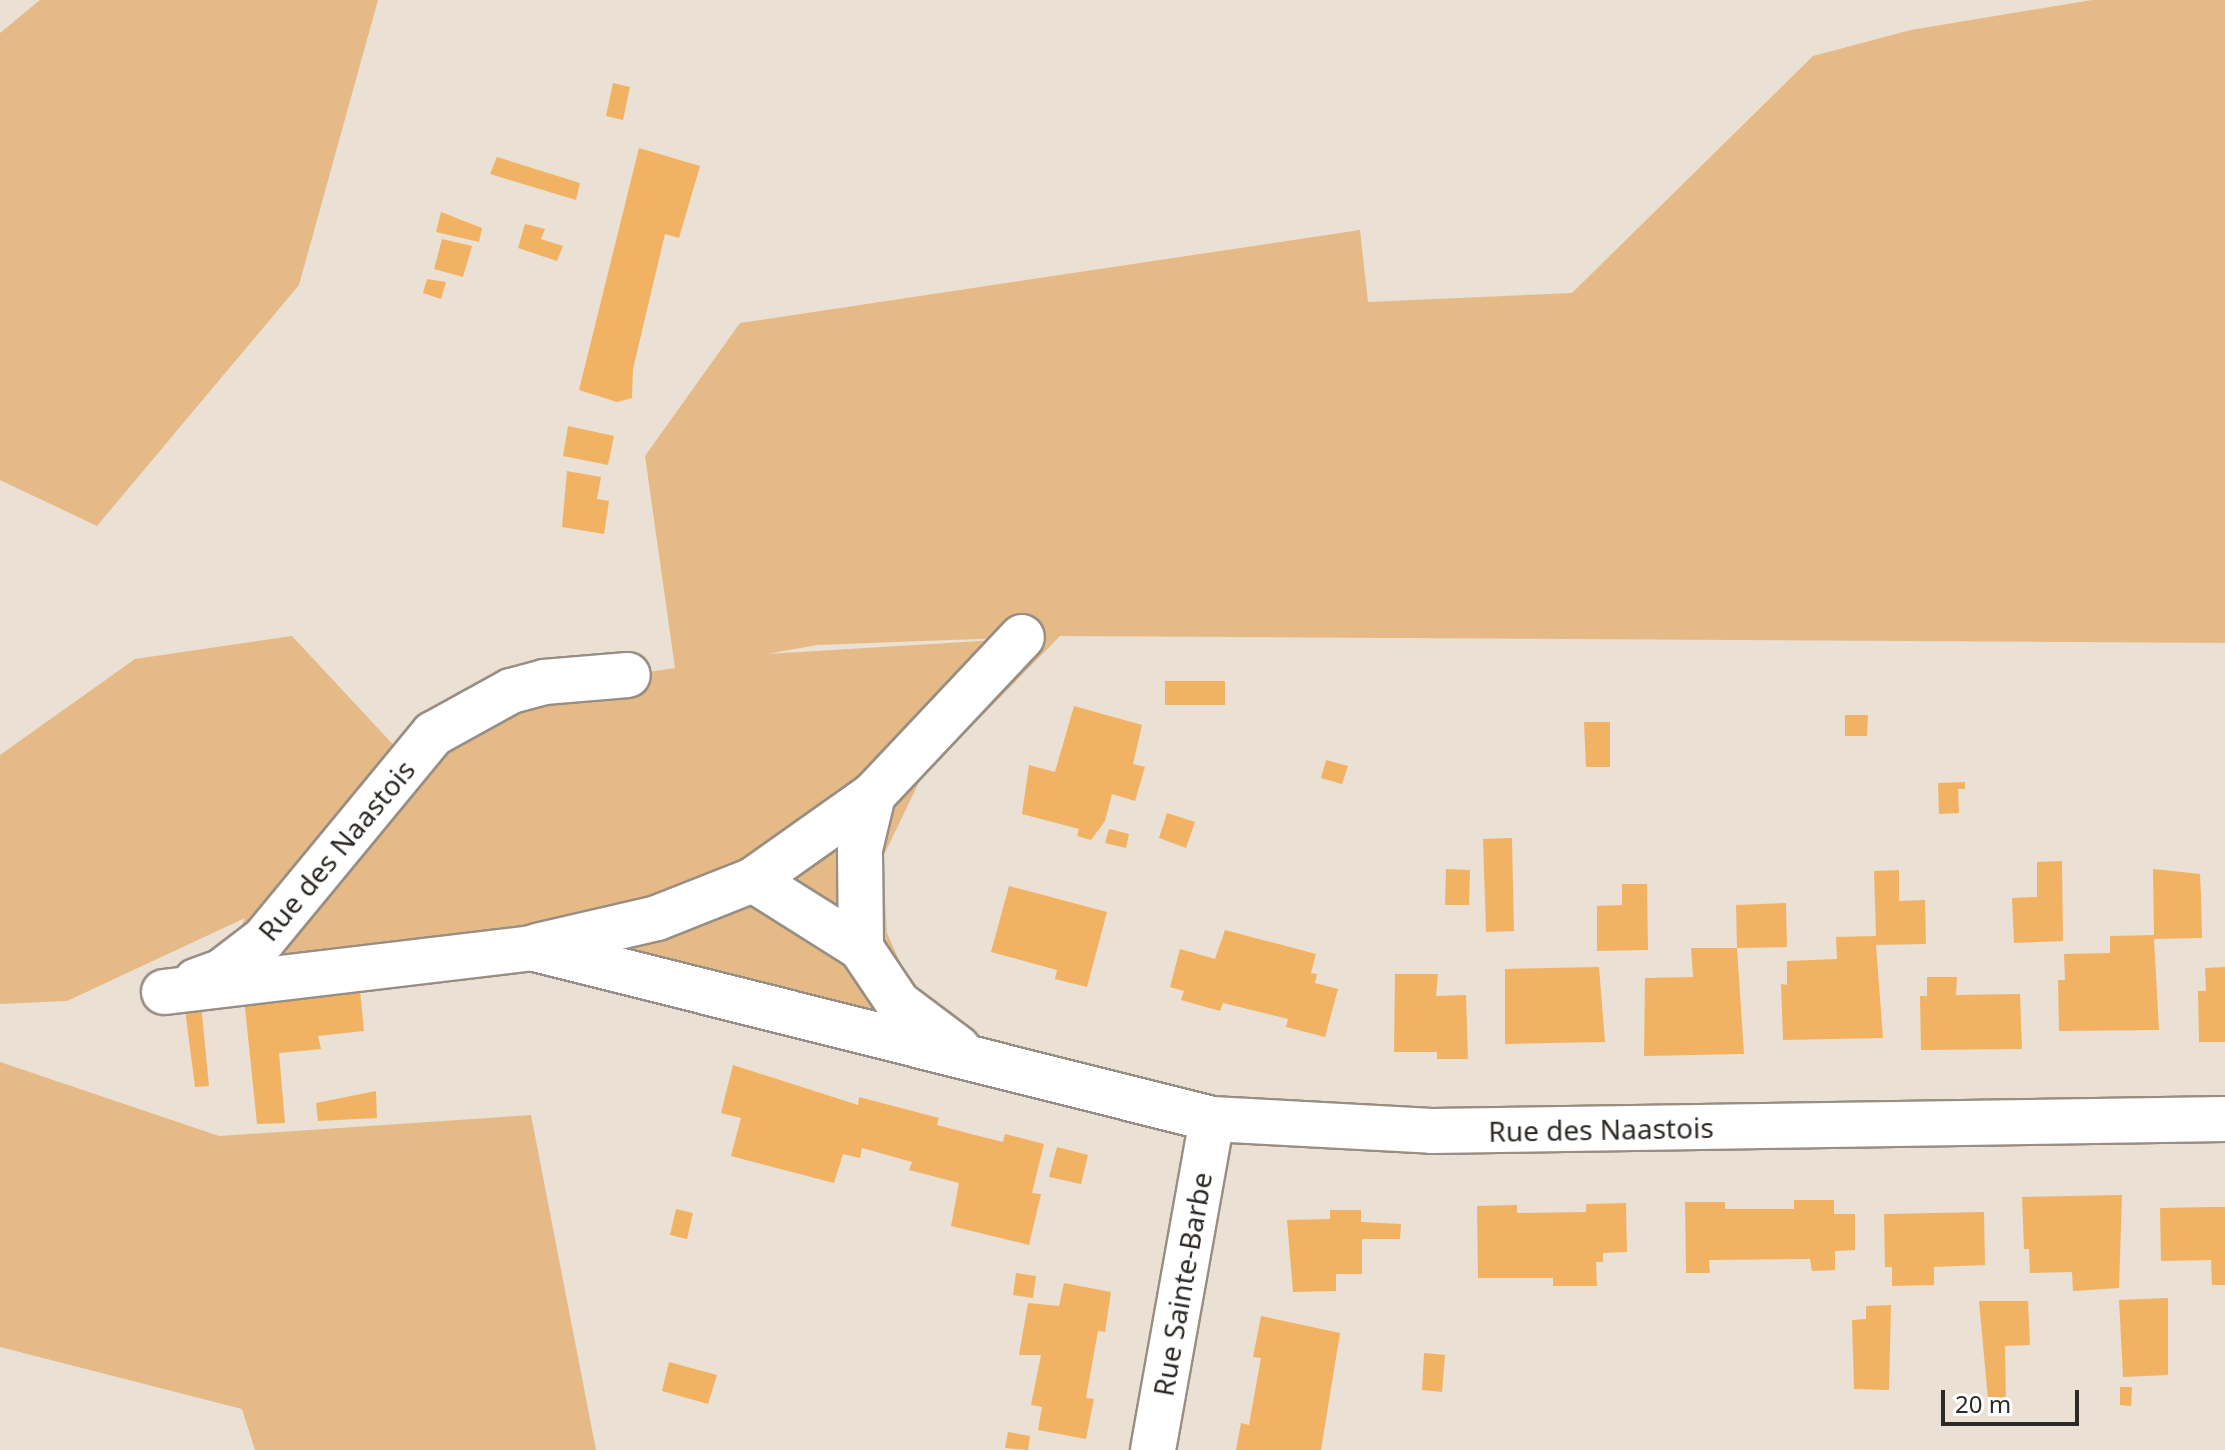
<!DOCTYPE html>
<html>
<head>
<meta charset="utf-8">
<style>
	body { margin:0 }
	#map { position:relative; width:2225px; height:1450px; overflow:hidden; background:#eae0d4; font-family:"Noto Sans",sans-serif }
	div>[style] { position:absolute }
	.green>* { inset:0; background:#e6ba86 }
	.building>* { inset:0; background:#f2b264 }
	.roads { filter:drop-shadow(2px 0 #988e83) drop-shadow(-2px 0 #988e83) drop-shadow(0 2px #988e83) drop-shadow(0 -2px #988e83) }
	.minor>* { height:44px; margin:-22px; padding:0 22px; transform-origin:22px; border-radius:22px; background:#fff }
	span { translate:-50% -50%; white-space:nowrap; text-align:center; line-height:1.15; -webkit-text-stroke:7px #fff; paint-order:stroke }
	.street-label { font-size:28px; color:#2d2925 }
	.scale { position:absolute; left:1941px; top:1390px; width:138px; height:36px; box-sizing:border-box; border:4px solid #2d2925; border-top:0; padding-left:10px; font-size:24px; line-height:28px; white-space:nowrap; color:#2d2925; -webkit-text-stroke:6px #fff; paint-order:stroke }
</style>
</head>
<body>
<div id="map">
	<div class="green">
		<div style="clip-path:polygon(40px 0,378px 0,299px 285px,97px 526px,0 480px,0 33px)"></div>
		<div style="clip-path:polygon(evenodd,2092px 0,2225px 0,2225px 643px,1060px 636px,921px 778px,882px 859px,887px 933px,945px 1064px,517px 969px,209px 994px,245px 918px,67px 1001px,0 1004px,0 755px,135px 659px,292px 636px,399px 751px,628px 675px,675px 668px,645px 456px,740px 323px,1360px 230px,1368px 302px,1572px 293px,1813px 56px,1911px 30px,2092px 0,1032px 637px,1032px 638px,767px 654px,817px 645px,1032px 637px)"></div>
		<div style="clip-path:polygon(0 1062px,219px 1136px,531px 1115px,596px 1450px,255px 1450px,242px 1409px,0 1347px)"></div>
	</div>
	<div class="building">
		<div style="clip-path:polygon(613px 83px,630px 87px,623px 120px,606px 116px)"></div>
		<div style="clip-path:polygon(639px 148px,700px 166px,679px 238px,665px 234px,633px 369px,632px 398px,617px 402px,579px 390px)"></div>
		<div style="clip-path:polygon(497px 157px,580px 183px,576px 200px,490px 174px)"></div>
		<div style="clip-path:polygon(441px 212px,482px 228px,479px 242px,436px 232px)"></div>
		<div style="clip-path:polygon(525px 224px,545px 229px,541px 239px,563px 246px,557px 261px,518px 248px)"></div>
		<div style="clip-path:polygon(442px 239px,472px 246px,463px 277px,434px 269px)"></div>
		<div style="clip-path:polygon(427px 279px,446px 282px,441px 299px,423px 293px)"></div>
		<div style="clip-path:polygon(568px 426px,614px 436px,608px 465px,563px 456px)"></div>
		<div style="clip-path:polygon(567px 471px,601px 477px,597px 499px,609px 501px,604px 534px,562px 527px)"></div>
		<div style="clip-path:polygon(1165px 681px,1225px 681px,1225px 705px,1165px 705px)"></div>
		<div style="clip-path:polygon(1074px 706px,1142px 725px,1133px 764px,1145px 767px,1135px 801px,1112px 794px,1105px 821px,1091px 840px,1077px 836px,1079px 829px,1022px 814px,1029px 765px,1055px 772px)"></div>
		<div style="clip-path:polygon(1845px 715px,1868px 715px,1867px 736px,1845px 736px)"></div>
		<div style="clip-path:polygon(1584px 722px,1610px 722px,1610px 767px,1586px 767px)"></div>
		<div style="clip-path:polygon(1326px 760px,1348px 766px,1342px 784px,1321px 778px)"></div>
		<div style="clip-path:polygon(1965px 782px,1965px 789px,1958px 789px,1959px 813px,1939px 814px,1938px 783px)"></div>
		<div style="clip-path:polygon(1167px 813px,1195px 822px,1186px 848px,1159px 838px)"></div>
		<div style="clip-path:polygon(1109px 829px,1129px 834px,1126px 848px,1105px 843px)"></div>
		<div style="clip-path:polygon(1512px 838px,1514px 931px,1486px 932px,1483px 839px)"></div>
		<div style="clip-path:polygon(2062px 861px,2063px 941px,2014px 943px,2012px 898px,2037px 897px,2037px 862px)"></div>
		<div style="clip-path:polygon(1446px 869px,1470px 870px,1469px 905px,1445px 905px)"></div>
		<div style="clip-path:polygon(2153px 869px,2200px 874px,2201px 895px,2202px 938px,2154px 939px,2159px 1030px,2059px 1031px,2058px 980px,2065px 980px,2064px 954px,2110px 953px,2110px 936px,2154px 935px)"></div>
		<div style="clip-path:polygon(1899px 870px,1899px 901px,1925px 900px,1926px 944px,1876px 945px,1883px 1038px,1783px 1040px,1781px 984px,1787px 985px,1787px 961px,1837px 959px,1836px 937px,1876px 936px,1874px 871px)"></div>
		<div style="clip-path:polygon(1622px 884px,1647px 884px,1648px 950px,1597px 951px,1597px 906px,1622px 905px)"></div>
		<div style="clip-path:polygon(1009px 886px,1107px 912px,1087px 987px,1055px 979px,1057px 970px,991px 952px)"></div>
		<div style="clip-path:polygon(1786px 903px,1787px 947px,1737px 948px,1744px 1054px,1644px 1056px,1645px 978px,1693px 977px,1691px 948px,1737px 948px,1736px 905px)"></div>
		<div style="clip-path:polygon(1225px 930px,1316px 954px,1311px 973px,1317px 974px,1315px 983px,1338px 989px,1325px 1037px,1286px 1027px,1288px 1019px,1223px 1003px,1220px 1011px,1181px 1000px,1184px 991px,1170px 987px,1180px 949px,1215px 959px)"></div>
		<div style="clip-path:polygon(1599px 967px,1605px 1042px,1505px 1044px,1505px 969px)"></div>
		<div style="clip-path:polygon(2225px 967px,2225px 1042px,2199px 1042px,2198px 991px,2206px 991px,2205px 968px)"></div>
		<div style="clip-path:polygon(1395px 974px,1438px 974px,1436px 996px,1466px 995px,1468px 1059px,1437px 1059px,1437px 1052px,1394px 1052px)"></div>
		<div style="clip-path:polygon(1927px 977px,1957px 977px,1956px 995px,2020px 994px,2022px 1049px,1921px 1050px,1920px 996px,1927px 996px)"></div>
		<div style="clip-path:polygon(360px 990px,364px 1031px,318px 1036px,321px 1049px,279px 1053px,285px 1123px,257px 1124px,244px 998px)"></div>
		<div style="clip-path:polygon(200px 993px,209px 1086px,195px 1087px,183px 994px)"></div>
		<div style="clip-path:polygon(733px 1065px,858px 1105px,859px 1097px,939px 1118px,937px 1125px,971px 1134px,1003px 1142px,1005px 1134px,1044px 1144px,1032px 1193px,1041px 1194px,1029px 1245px,951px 1226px,959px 1183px,909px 1170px,912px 1162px,862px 1148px,860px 1158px,843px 1154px,834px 1183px,731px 1156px,741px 1118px,721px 1113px)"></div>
		<div style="clip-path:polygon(376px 1091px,377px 1118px,318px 1121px,316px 1103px)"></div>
		<div style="clip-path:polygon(1057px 1147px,1088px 1155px,1081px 1184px,1049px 1177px)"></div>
		<div style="clip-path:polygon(2122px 1195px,2119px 1288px,2073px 1291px,2072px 1272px,2030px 1273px,2029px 1249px,2024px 1249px,2022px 1197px)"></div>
		<div style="clip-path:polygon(1794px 1200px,1834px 1200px,1834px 1214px,1855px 1214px,1855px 1250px,1835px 1251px,1835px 1270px,1812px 1271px,1810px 1259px,1709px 1260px,1710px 1273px,1686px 1273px,1685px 1202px,1725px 1202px,1725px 1209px,1794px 1209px)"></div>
		<div style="clip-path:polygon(1626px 1203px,1627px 1252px,1603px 1253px,1603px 1262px,1596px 1262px,1597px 1286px,1553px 1286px,1553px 1278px,1478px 1278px,1477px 1206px,1517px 1205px,1517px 1213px,1586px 1212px,1586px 1204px)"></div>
		<div style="clip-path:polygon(2210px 1207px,2225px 1207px,2225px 1285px,2212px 1285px,2211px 1260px,2161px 1261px,2160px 1208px)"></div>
		<div style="clip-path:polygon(676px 1209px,693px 1213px,687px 1239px,670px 1235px)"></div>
		<div style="clip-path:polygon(1330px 1210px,1361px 1210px,1361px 1222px,1401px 1224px,1400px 1239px,1362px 1239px,1362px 1274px,1336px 1274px,1336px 1291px,1293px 1292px,1287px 1220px,1330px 1219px)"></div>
		<div style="clip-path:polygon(1984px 1212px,1985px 1265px,1934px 1267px,1934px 1285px,1892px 1286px,1892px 1267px,1885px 1267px,1884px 1214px)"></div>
		<div style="clip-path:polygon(1016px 1273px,1036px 1276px,1033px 1298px,1013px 1295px)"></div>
		<div style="clip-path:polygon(1064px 1283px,1111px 1292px,1105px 1332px,1098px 1331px,1086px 1398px,1094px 1399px,1086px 1439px,1038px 1430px,1042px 1407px,1031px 1405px,1041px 1355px,1019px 1355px,1028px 1303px,1059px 1306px)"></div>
		<div style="clip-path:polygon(2168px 1298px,2168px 1375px,2123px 1377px,2119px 1300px)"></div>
		<div style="clip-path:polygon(1979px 1301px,2028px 1301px,2030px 1345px,2005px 1346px,2006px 1410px,1989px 1410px)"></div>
		<div style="clip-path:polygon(1891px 1305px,1889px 1390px,1854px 1389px,1852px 1320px,1866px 1319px,1866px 1306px)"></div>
		<div style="clip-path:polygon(1261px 1316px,1340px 1333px,1321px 1450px,1236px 1450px,1241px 1423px,1249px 1425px,1255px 1391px,1261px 1358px,1253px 1357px)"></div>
		<div style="clip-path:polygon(1424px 1353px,1445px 1355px,1442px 1392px,1422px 1390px)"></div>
		<div style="clip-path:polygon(669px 1362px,717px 1375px,708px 1404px,662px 1391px)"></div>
		<div style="clip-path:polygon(2120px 1387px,2132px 1387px,2131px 1406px,2120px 1405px)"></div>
		<div style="clip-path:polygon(1008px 1432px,1030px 1436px,1028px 1450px,1005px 1448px)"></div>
	</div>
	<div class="roads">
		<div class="minor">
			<div style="left:753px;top:880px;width:128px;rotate:32.2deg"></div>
			<div style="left:861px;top:948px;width:66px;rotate:56.1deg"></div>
			<div style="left:898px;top:1003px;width:75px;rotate:36.9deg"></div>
			<div style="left:537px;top:946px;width:123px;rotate:-13.1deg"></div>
			<div style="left:657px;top:918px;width:103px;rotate:-21.6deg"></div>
			<div style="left:753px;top:880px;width:147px;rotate:-35.3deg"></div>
			<div style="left:873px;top:795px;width:217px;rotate:-46.7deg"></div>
			<div style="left:861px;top:948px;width:99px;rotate:-90.6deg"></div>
			<div style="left:860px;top:849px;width:56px;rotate:-76.5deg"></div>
			<div style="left:196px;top:981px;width:27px;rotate:-20deg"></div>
			<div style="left:221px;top:972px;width:54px;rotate:-37.5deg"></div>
			<div style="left:264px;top:939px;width:266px;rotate:-50.5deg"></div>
			<div style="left:433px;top:734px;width:89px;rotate:-28.9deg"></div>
			<div style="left:511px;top:691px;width:34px;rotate:-15deg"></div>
			<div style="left:544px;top:682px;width:84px;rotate:-4.8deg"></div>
			<div style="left:164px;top:992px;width:370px;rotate:-6.8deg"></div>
			<div style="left:531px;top:948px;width:702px;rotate:14.1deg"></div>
			<div style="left:1212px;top:1119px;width:220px;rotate:3.1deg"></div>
			<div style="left:1432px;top:1131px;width:793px;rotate:-0.87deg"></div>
			<div style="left:1153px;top:1450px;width:336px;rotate:-79.9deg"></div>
		</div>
	</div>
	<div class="street-label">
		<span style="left:336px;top:850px;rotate:-50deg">Rue des Naastois</span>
		<span style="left:1601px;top:1129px;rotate:-1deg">Rue des Naastois</span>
		<span style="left:1182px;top:1284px;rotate:-80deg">Rue Sainte-Barbe</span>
	</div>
	<div class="scale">20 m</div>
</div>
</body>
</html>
